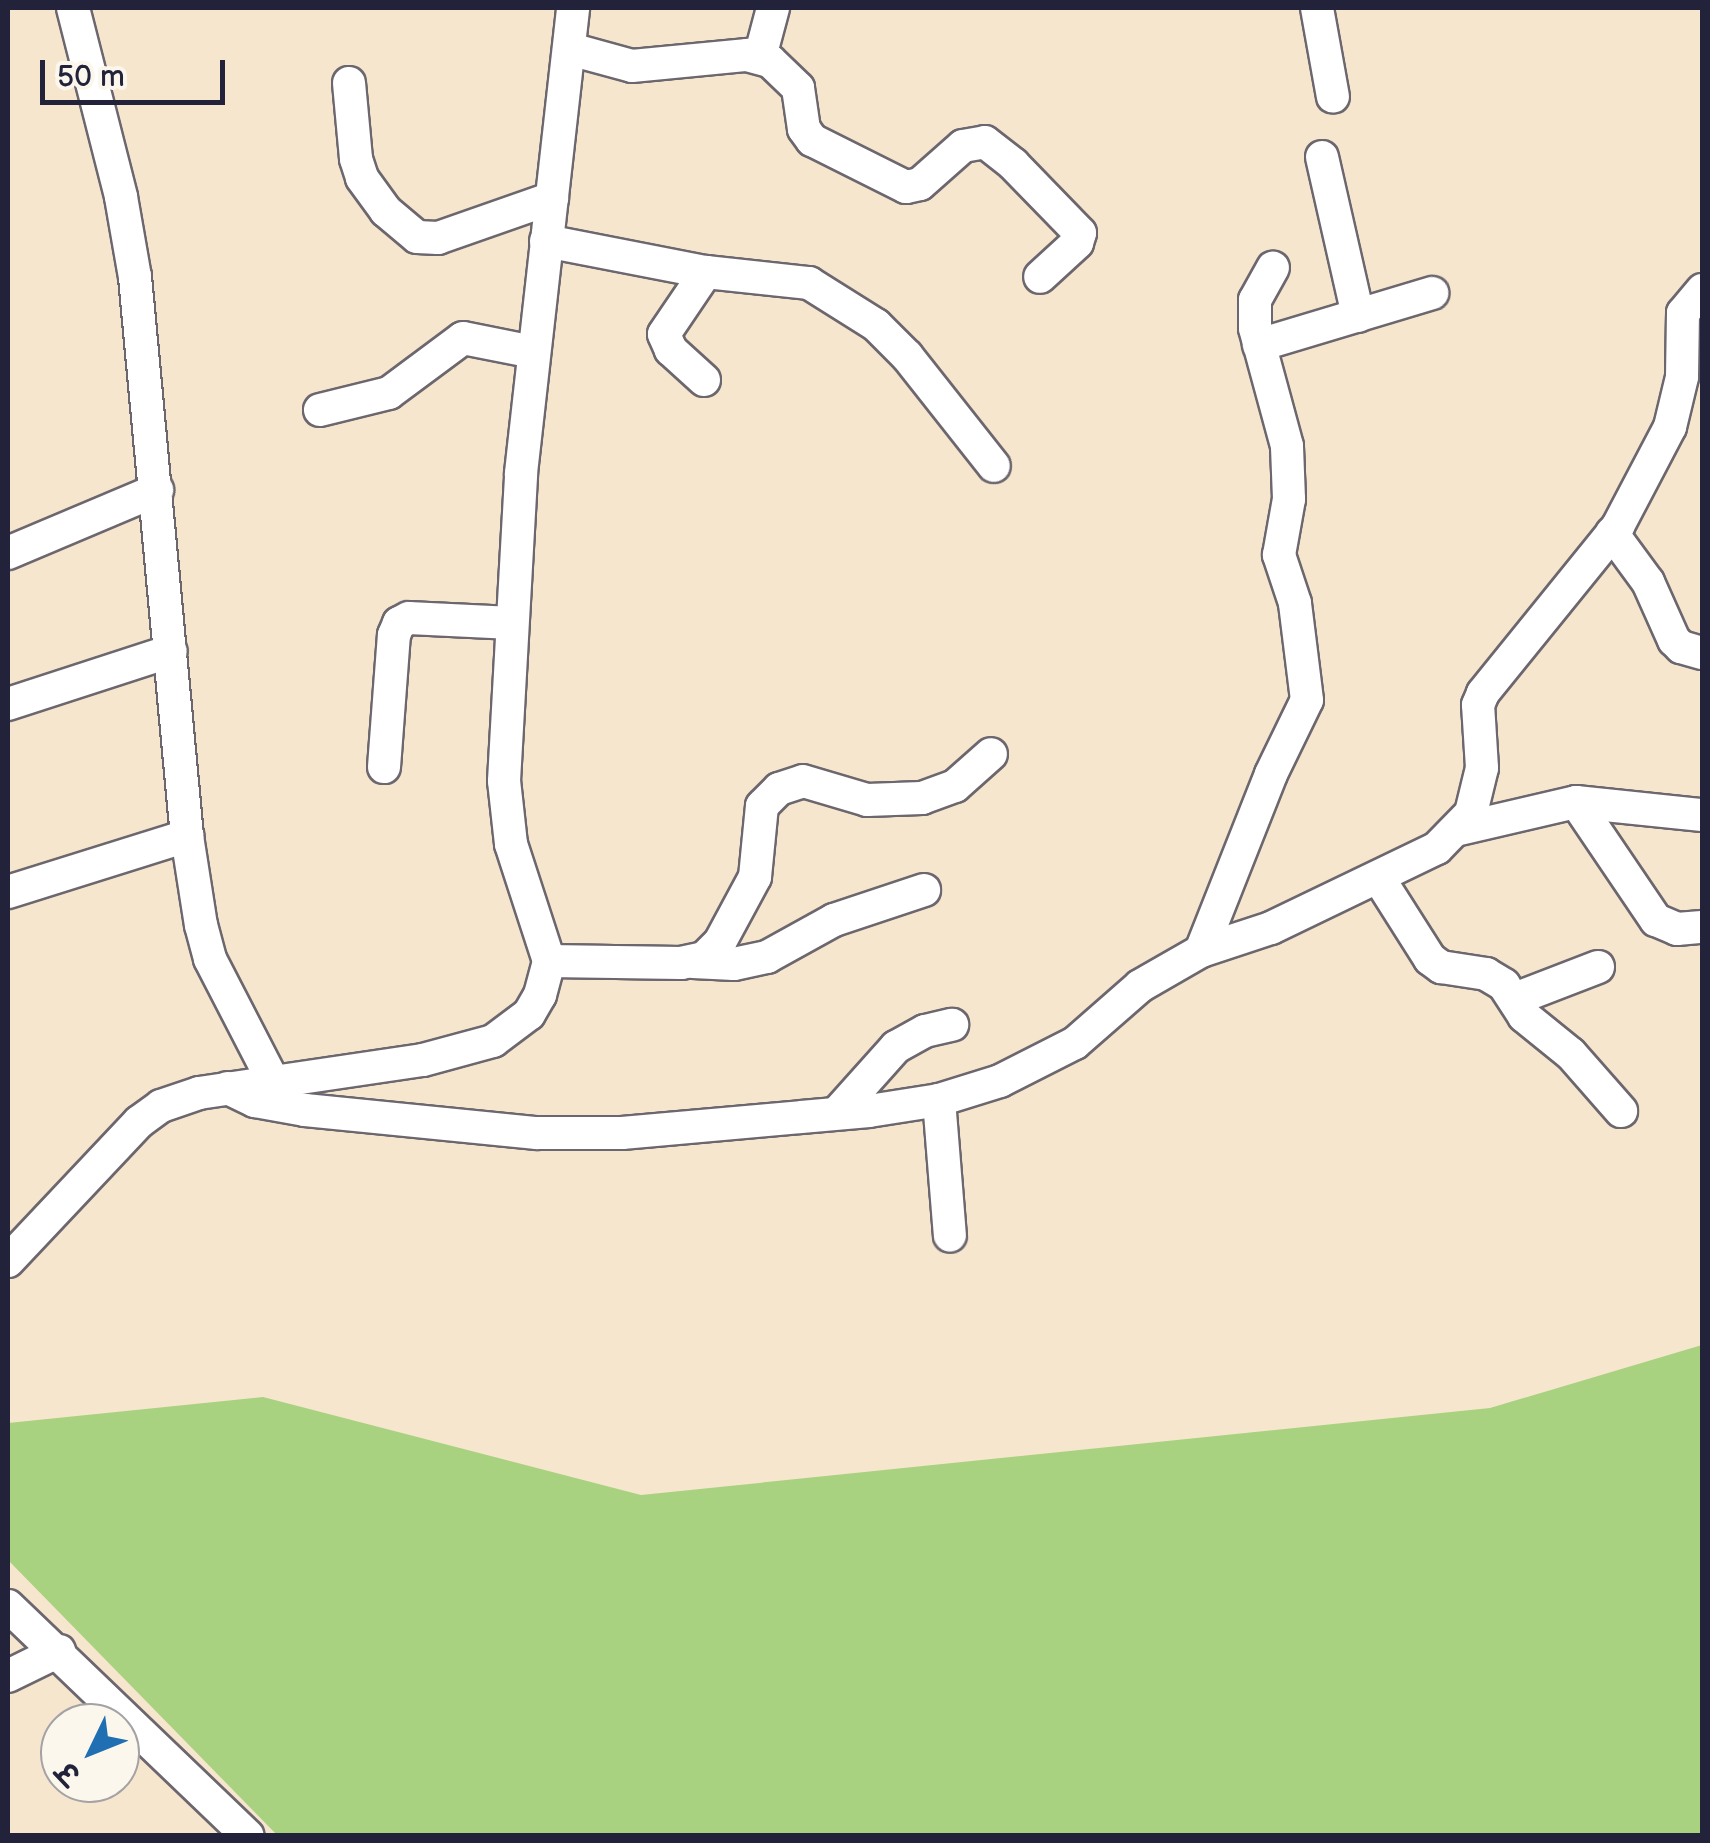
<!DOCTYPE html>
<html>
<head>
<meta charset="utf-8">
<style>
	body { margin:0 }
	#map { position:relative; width:1710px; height:1843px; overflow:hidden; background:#f6e6ce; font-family:"Balsamiq Sans","Playpen Sans Deva",sans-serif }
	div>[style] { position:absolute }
	.green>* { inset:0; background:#a8d27f }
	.roads { filter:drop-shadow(2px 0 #6c676e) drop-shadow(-2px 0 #6c676e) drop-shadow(0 2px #6c676e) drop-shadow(0 -2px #6c676e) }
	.minor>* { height:32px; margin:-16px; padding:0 16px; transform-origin:16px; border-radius:16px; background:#fff }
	span { translate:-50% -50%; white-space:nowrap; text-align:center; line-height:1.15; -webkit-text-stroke:10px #fbf7ec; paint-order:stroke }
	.frame { position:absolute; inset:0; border:10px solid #22223b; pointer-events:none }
	.north { position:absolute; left:40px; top:1703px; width:100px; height:100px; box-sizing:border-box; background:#fbf7ec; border:2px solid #a4a2a5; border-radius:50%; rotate:227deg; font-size:28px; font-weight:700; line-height:40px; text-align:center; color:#22223b }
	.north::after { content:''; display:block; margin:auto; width:35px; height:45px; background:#1f6fb2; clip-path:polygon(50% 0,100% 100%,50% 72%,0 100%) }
	.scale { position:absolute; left:40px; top:60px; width:185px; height:45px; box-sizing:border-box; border:5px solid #22223b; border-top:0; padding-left:12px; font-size:30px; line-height:35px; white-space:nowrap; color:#22223b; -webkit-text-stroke:8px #fbf7ec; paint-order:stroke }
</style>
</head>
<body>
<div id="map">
	<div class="green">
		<div style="clip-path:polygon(1702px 1345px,1702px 1835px,277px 1835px,8px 1560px,8px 1423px,263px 1397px,641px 1495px,1490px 1408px)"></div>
	</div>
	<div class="roads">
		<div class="minor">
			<div style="left:73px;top:8px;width:195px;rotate:75.7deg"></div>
			<div style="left:121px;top:197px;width:81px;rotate:80.1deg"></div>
			<div style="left:135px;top:277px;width:561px;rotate:84.69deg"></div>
			<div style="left:187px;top:836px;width:90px;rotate:81.1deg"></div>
			<div style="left:201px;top:925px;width:35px;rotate:75deg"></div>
			<div style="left:210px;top:959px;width:137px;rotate:62.7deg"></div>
			<div style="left:1317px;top:8px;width:90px;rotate:79.8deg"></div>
			<div style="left:570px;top:49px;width:64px;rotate:15.3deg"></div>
			<div style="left:632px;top:66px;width:116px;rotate:-5.5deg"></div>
			<div style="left:747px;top:55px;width:24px;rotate:15deg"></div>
			<div style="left:770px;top:61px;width:39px;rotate:44deg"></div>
			<div style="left:798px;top:88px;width:41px;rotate:81.7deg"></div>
			<div style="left:804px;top:129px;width:14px;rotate:54deg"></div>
			<div style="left:812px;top:140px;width:105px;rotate:26.6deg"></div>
			<div style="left:906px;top:187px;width:14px;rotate:-12deg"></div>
			<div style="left:920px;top:184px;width:57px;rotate:-41.5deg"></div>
			<div style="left:963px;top:146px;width:22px;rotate:-10deg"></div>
			<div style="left:985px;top:142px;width:36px;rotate:38deg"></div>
			<div style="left:1013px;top:164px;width:96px;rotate:45.8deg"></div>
			<div style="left:1080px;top:233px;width:10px;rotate:107deg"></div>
			<div style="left:1077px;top:243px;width:50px;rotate:137.4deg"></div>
			<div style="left:760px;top:57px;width:51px;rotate:-75.1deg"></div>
			<div style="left:349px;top:83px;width:76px;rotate:84.7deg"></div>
			<div style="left:356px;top:159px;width:20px;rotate:72deg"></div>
			<div style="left:362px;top:178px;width:41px;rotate:54deg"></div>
			<div style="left:386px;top:211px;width:40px;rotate:40deg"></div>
			<div style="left:417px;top:237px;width:21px;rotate:3deg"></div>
			<div style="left:438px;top:238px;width:121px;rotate:-19.3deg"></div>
			<div style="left:1322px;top:157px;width:163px;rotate:77.2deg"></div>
			<div style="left:546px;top:241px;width:163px;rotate:11deg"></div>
			<div style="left:706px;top:272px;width:104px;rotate:6.1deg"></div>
			<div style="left:809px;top:283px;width:79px;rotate:32.1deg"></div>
			<div style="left:876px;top:325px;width:44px;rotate:45deg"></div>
			<div style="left:907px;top:356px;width:140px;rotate:51.7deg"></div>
			<div style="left:1259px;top:345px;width:181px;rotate:-16.7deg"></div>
			<div style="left:704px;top:380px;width:45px;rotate:-137.7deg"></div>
			<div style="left:671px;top:350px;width:17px;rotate:-114deg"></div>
			<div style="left:664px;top:334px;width:75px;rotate:-55.9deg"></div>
			<div style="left:320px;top:410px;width:71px;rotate:-13.8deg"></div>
			<div style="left:389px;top:393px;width:92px;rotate:-36.6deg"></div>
			<div style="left:463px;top:338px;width:71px;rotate:11.3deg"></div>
			<div style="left:1612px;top:533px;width:61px;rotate:53.7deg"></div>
			<div style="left:1648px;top:582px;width:64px;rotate:65.9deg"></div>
			<div style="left:1674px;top:640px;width:10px;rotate:45deg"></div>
			<div style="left:1681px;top:647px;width:22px;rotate:16deg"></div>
			<div style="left:8px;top:553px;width:162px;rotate:-22.9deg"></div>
			<div style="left:8px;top:704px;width:171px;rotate:-18deg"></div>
			<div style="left:384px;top:767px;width:132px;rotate:-85.7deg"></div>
			<div style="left:394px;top:635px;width:13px;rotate:-67deg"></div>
			<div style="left:399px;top:623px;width:11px;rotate:-27deg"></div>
			<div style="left:409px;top:618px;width:103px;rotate:2.8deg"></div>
			<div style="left:1576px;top:802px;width:143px;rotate:55.9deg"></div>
			<div style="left:1656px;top:920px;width:23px;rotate:23deg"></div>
			<div style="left:1677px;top:929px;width:25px;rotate:-5deg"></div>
			<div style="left:1460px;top:829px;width:119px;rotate:-13.1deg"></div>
			<div style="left:1576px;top:802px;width:127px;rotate:5.9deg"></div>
			<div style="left:1378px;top:877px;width:97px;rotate:57.6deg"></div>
			<div style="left:1430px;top:959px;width:14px;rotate:36deg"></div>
			<div style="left:1441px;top:967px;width:46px;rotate:8.8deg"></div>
			<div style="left:1486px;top:974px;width:21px;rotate:31deg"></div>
			<div style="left:1504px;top:985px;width:37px;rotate:57deg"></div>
			<div style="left:1524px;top:1016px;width:60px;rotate:39deg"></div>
			<div style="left:1571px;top:1054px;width:76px;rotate:48.7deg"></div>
			<div style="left:8px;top:892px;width:188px;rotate:-17.4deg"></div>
			<div style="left:1201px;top:951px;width:190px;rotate:-68.4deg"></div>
			<div style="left:1271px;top:774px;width:82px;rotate:-64.1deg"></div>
			<div style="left:1307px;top:700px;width:98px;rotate:-97.1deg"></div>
			<div style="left:1295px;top:603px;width:51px;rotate:-108.4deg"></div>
			<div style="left:1279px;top:555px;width:57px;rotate:-79.9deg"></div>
			<div style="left:1289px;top:499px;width:53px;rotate:-92.2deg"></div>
			<div style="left:1287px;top:446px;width:122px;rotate:-105.2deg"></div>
			<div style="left:1255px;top:328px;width:28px;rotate:-90deg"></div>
			<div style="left:1255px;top:300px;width:37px;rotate:-61deg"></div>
			<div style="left:549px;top:961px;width:132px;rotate:0.9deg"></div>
			<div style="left:681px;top:963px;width:24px;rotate:-12deg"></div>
			<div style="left:704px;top:958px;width:23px;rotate:-45deg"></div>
			<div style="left:720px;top:942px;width:74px;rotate:-61.7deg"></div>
			<div style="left:755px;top:877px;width:71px;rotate:-84.4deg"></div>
			<div style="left:762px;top:806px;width:24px;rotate:-45deg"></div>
			<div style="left:779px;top:789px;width:25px;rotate:-18deg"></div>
			<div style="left:803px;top:781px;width:67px;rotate:16.5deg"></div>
			<div style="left:867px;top:800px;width:55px;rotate:-2.1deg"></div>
			<div style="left:922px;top:798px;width:35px;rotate:-20deg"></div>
			<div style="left:955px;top:786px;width:48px;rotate:-41.6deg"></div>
			<div style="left:693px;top:962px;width:41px;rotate:2.8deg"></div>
			<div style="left:734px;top:964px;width:34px;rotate:-12deg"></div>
			<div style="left:767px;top:957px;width:77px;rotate:-28.9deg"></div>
			<div style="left:834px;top:920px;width:95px;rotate:-18.4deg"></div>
			<div style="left:1515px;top:999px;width:89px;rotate:-21.1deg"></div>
			<div style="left:228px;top:1088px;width:30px;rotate:26deg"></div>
			<div style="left:255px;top:1101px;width:51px;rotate:10.2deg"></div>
			<div style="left:305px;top:1110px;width:233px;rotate:5.7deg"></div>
			<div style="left:537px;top:1133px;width:85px"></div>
			<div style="left:622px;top:1133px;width:248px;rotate:-5.1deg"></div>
			<div style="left:869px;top:1111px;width:71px;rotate:-8.9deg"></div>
			<div style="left:939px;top:1100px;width:64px;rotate:-17.3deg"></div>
			<div style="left:1000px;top:1081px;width:84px;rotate:-26.9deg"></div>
			<div style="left:1075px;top:1043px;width:86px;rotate:-41.2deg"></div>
			<div style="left:1140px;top:986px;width:70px;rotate:-29.8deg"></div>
			<div style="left:1201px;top:951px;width:74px;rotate:-18.2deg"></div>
			<div style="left:1271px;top:928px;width:184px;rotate:-25.7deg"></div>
			<div style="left:1437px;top:848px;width:49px;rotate:-45.8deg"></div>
			<div style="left:1471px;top:813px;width:46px;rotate:-76.3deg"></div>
			<div style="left:1482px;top:768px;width:63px;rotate:-93.6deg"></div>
			<div style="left:1478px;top:705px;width:13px;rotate:-67deg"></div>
			<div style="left:1483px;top:693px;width:215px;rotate:-51deg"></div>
			<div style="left:1618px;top:526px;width:112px;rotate:-62.3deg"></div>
			<div style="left:1670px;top:427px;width:51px;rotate:-76.5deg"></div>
			<div style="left:1682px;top:377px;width:64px;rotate:-89.1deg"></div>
			<div style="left:1683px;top:313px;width:30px;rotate:-50deg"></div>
			<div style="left:939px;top:1100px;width:136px;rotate:85.4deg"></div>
			<div style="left:837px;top:1113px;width:89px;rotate:-48.2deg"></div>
			<div style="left:896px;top:1047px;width:33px;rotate:-29deg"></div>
			<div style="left:925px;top:1031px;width:28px;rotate:-13deg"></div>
			<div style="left:8px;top:1261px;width:191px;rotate:-46.7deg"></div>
			<div style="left:139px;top:1122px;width:27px;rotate:-36deg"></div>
			<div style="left:161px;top:1106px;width:40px;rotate:-18.9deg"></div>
			<div style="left:199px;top:1093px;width:226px;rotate:-8.4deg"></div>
			<div style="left:423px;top:1060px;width:73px;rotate:-15.2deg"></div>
			<div style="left:493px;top:1041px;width:45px;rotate:-36.9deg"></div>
			<div style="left:529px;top:1014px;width:22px;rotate:-60deg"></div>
			<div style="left:540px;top:995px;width:35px;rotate:-75deg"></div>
			<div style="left:549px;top:961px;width:123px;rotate:-108deg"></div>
			<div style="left:511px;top:844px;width:63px;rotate:-96.3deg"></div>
			<div style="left:504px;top:781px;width:308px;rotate:-86.8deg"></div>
			<div style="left:521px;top:473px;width:468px;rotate:-83.6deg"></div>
			<div style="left:8px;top:1606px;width:332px;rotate:43.8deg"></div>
			<div style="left:8px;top:1676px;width:57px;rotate:-26.1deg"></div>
		</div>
	</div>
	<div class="frame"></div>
	<div class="north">उ</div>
	<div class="scale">50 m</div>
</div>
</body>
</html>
